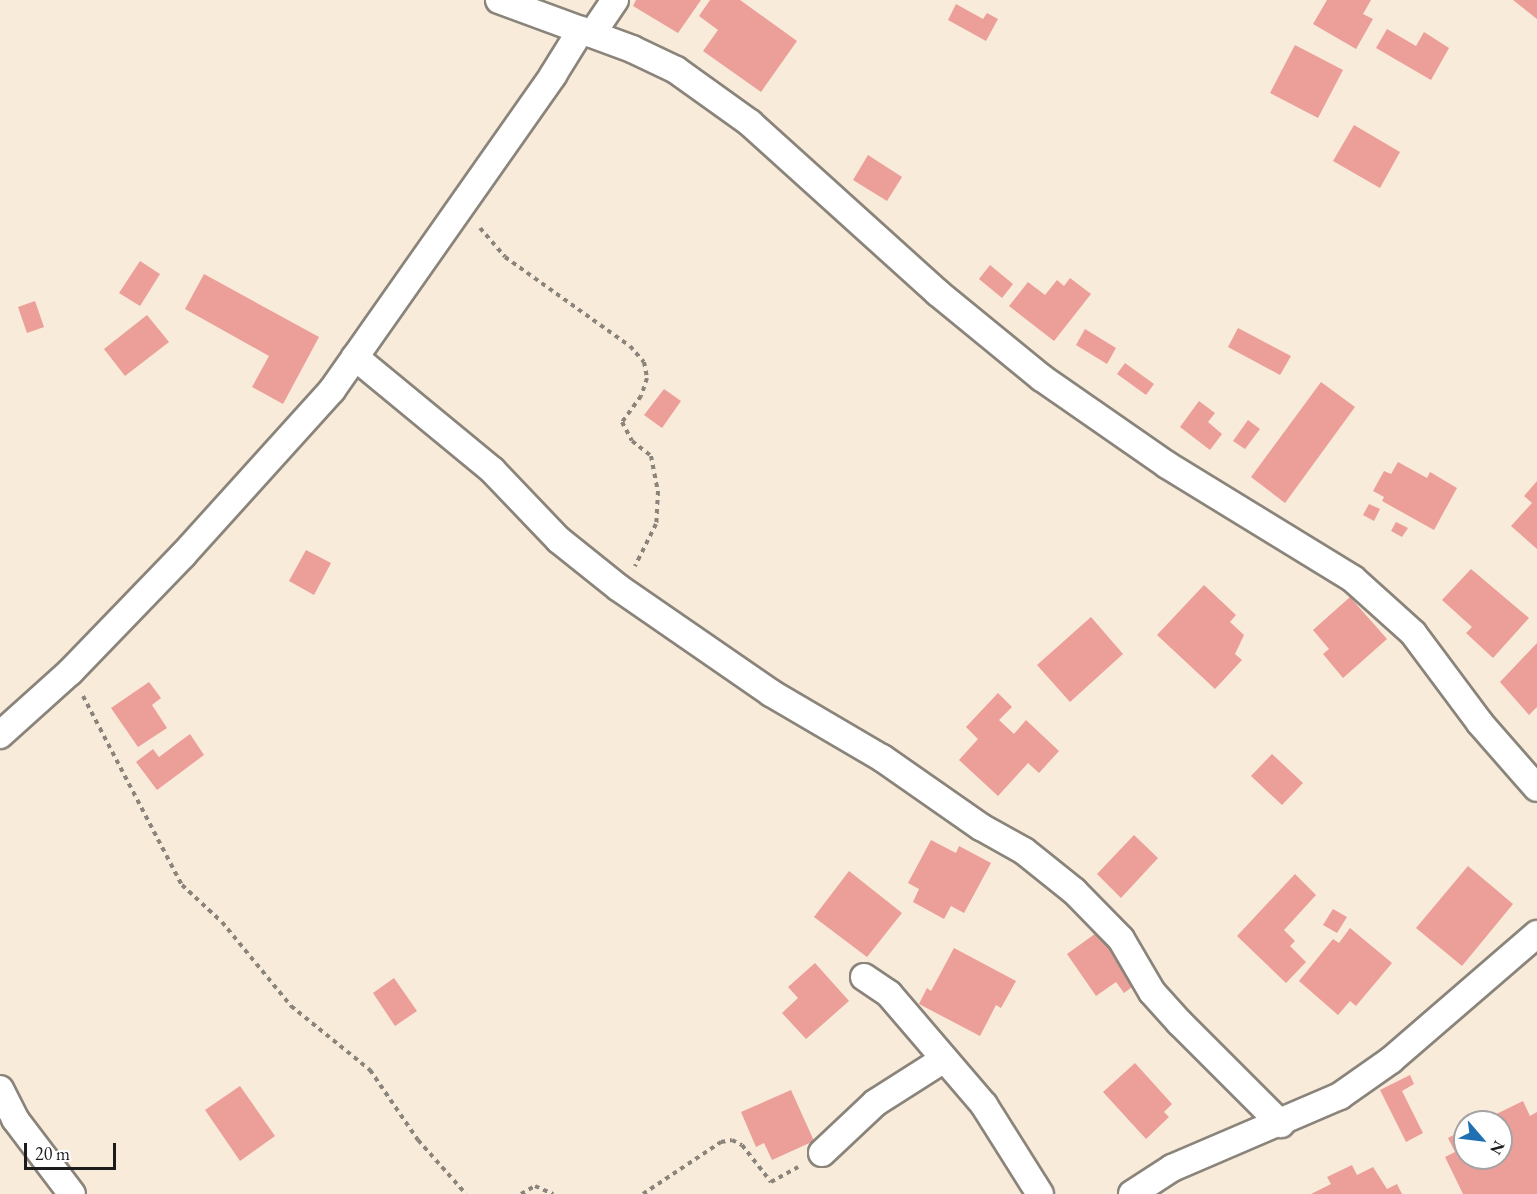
<!DOCTYPE html>
<html>
<head>
<meta charset="utf-8">
<style>
	body { margin:0 }
	#map { position:relative; width:1537px; height:1194px; overflow:hidden; background:#f8ebda; font-family:"EB Garamond",serif }
	div>[style] { position:absolute }
	.building>* { inset:0; background:#ec9e99 }
	.path>* { height:4px; margin-top:-2px; transform-origin:0; background:repeating-linear-gradient(90deg,#8a847b 0 4.5px,transparent 0 9px) }
	.roads { filter:drop-shadow(2px 0 #8a847b) drop-shadow(-2px 0 #8a847b) drop-shadow(0 2px #8a847b) drop-shadow(0 -2px #8a847b) }
	.street>* { height:26px; margin:-13px; padding:0 13px; transform-origin:13px; border-radius:13px; background:#fff }
	span { translate:-50% -50%; white-space:nowrap; text-align:center; line-height:1.15; -webkit-text-stroke:4.5px #fff; paint-order:stroke }
	.north { position:absolute; left:1453px; top:1110px; width:60px; height:60px; box-sizing:border-box; background:#fff; border:2px solid #a4a4a4; border-radius:50%; rotate:118deg; font-size:16px; font-weight:700; line-height:24px; text-align:center; color:#1c1c1c }
	.north::after { content:''; display:block; margin:auto; width:21px; height:27px; background:#1f6fb2; clip-path:polygon(50% 0,100% 100%,50% 72%,0 100%) }
	.scale { position:absolute; left:24px; top:1143px; width:92px; height:27px; box-sizing:border-box; border:3px solid #1c1c1c; border-top:0; padding-left:8px; font-size:18px; line-height:21px; white-space:nowrap; color:#1c1c1c; -webkit-text-stroke:4px #fff; paint-order:stroke }
</style>
</head>
<body>
<div id="map">
	<div class="building">
		<div style="clip-path:polygon(636px 0,701px 0,678px 33px,633px 6px)"></div>
		<div style="clip-path:polygon(710px 0,740px 0,797px 41px,761px 92px,703px 51px,718px 30px,699px 16px)"></div>
		<div style="clip-path:polygon(1327px 0,1371px 0,1363px 14px,1373px 19px,1356px 49px,1313px 24px)"></div>
		<div style="clip-path:polygon(1513px 0,1537px 0,1537px 19px)"></div>
		<div style="clip-path:polygon(956px 4px,983px 19px,987px 13px,998px 19px,986px 41px,948px 20px)"></div>
		<div style="clip-path:polygon(1387px 29px,1416px 46px,1424px 32px,1449px 48px,1431px 80px,1376px 48px)"></div>
		<div style="clip-path:polygon(1295px 45px,1343px 70px,1318px 118px,1270px 93px)"></div>
		<div style="clip-path:polygon(1354px 125px,1400px 152px,1380px 188px,1333px 161px)"></div>
		<div style="clip-path:polygon(868px 155px,902px 177px,887px 201px,853px 180px)"></div>
		<div style="clip-path:polygon(140px 261px,160px 274px,140px 306px,119px 293px)"></div>
		<div style="clip-path:polygon(990px 265px,1013px 284px,1002px 298px,979px 279px)"></div>
		<div style="clip-path:polygon(204px 274px,319px 337px,283px 404px,252px 387px,269px 356px,185px 309px)"></div>
		<div style="clip-path:polygon(1070px 278px,1091px 294px,1054px 341px,1009px 306px,1028px 282px,1045px 295px,1057px 280px,1064px 286px)"></div>
		<div style="clip-path:polygon(35px 301px,44px 327px,27px 333px,18px 307px)"></div>
		<div style="clip-path:polygon(147px 315px,169px 342px,125px 376px,104px 349px)"></div>
		<div style="clip-path:polygon(1238px 328px,1291px 356px,1280px 375px,1228px 347px)"></div>
		<div style="clip-path:polygon(1085px 329px,1116px 348px,1107px 364px,1076px 345px)"></div>
		<div style="clip-path:polygon(1125px 363px,1154px 384px,1146px 395px,1117px 374px)"></div>
		<div style="clip-path:polygon(1321px 382px,1355px 407px,1285px 503px,1251px 477px)"></div>
		<div style="clip-path:polygon(664px 389px,681px 401px,662px 428px,644px 415px)"></div>
		<div style="clip-path:polygon(1199px 401px,1215px 413px,1208px 422px,1222px 434px,1210px 450px,1180px 427px)"></div>
		<div style="clip-path:polygon(1248px 420px,1260px 429px,1245px 449px,1233px 441px)"></div>
		<div style="clip-path:polygon(1398px 462px,1427px 478px,1430px 472px,1457px 488px,1434px 530px,1382px 501px,1384px 497px,1373px 491px,1384px 471px,1391px 474px)"></div>
		<div style="clip-path:polygon(1537px 481px,1537px 549px,1511px 526px,1532px 503px,1524px 496px)"></div>
		<div style="clip-path:polygon(1369px 504px,1380px 509px,1374px 521px,1363px 515px)"></div>
		<div style="clip-path:polygon(1396px 522px,1408px 528px,1402px 537px,1391px 531px)"></div>
		<div style="clip-path:polygon(306px 550px,331px 563px,314px 595px,289px 581px)"></div>
		<div style="clip-path:polygon(1471px 569px,1529px 618px,1493px 658px,1466px 633px,1472px 627px,1442px 600px)"></div>
		<div style="clip-path:polygon(1204px 585px,1236px 615px,1230px 622px,1244px 635px,1235px 654px,1242px 660px,1215px 689px,1157px 635px)"></div>
		<div style="clip-path:polygon(1350px 597px,1387px 639px,1343px 678px,1323px 654px,1329px 649px,1313px 630px)"></div>
		<div style="clip-path:polygon(1091px 617px,1123px 654px,1070px 702px,1037px 665px)"></div>
		<div style="clip-path:polygon(1537px 643px,1537px 707px,1529px 715px,1500px 682px)"></div>
		<div style="clip-path:polygon(149px 682px,161px 698px,152px 705px,167px 728px,138px 747px,111px 708px)"></div>
		<div style="clip-path:polygon(998px 693px,1012px 707px,999px 720px,1014px 734px,1026px 720px,1059px 751px,1039px 773px,1028px 763px,998px 796px,959px 760px,978px 739px,966px 727px)"></div>
		<div style="clip-path:polygon(190px 734px,204px 755px,157px 790px,136px 762px,153px 749px,159px 757px)"></div>
		<div style="clip-path:polygon(1272px 754px,1303px 783px,1282px 805px,1251px 776px)"></div>
		<div style="clip-path:polygon(1134px 835px,1158px 858px,1121px 898px,1097px 874px)"></div>
		<div style="clip-path:polygon(931px 840px,956px 853px,959px 846px,991px 863px,964px 913px,951px 906px,944px 919px,913px 902px,919px 889px,908px 883px)"></div>
		<div style="clip-path:polygon(1468px 866px,1513px 904px,1462px 966px,1416px 928px)"></div>
		<div style="clip-path:polygon(849px 871px,902px 913px,867px 957px,814px 917px)"></div>
		<div style="clip-path:polygon(1295px 874px,1316px 895px,1284px 930px,1295px 941px,1290px 946px,1306px 962px,1286px 983px,1237px 936px)"></div>
		<div style="clip-path:polygon(1333px 909px,1347px 917px,1337px 933px,1323px 925px)"></div>
		<div style="clip-path:polygon(1350px 928px,1392px 963px,1356px 1006px,1350px 1001px,1338px 1015px,1299px 981px,1333px 939px,1339px 943px)"></div>
		<div style="clip-path:polygon(1099px 931px,1136px 984px,1124px 993px,1116px 982px,1096px 996px,1067px 954px)"></div>
		<div style="clip-path:polygon(954px 948px,1016px 981px,1001px 1008px,996px 1005px,980px 1036px,919px 1004px,927px 988px,931px 991px)"></div>
		<div style="clip-path:polygon(815px 963px,849px 1001px,806px 1039px,782px 1013px,798px 998px,788px 987px)"></div>
		<div style="clip-path:polygon(394px 978px,417px 1011px,395px 1026px,373px 993px)"></div>
		<div style="clip-path:polygon(1135px 1063px,1172px 1104px,1164px 1112px,1169px 1117px,1146px 1139px,1103px 1092px)"></div>
		<div style="clip-path:polygon(1410px 1075px,1414px 1084px,1402px 1091px,1423px 1133px,1406px 1142px,1380px 1090px)"></div>
		<div style="clip-path:polygon(240px 1086px,275px 1136px,240px 1161px,205px 1110px)"></div>
		<div style="clip-path:polygon(791px 1090px,814px 1141px,772px 1160px,764px 1143px,756px 1147px,741px 1112px)"></div>
		<div style="clip-path:polygon(1523px 1101px,1530px 1116px,1537px 1112px,1537px 1194px,1463px 1194px,1445px 1157px,1455px 1152px,1448px 1138px,1465px 1129px,1465px 1158px,1501px 1158px,1501px 1122px,1480px 1122px)"></div>
		<div style="clip-path:polygon(1352px 1165px,1357px 1175px,1373px 1167px,1387px 1189px,1397px 1184px,1402px 1194px,1311px 1194px,1331px 1184px,1327px 1177px)"></div>
	</div>
	<div class="path">
		<div style="left:480px;top:228px;width:38px;rotate:49deg"></div>
		<div style="left:505px;top:257px;width:153px;rotate:35.5deg"></div>
		<div style="left:630px;top:346px;width:21px;rotate:49deg"></div>
		<div style="left:644px;top:362px;width:16px;rotate:79deg"></div>
		<div style="left:647px;top:378px;width:19px;rotate:108deg"></div>
		<div style="left:641px;top:396px;width:32px;rotate:126deg"></div>
		<div style="left:622px;top:422px;width:21px;rotate:62deg"></div>
		<div style="left:632px;top:441px;width:24px;rotate:38deg"></div>
		<div style="left:651px;top:456px;width:36px;rotate:79deg"></div>
		<div style="left:658px;top:491px;width:33px;rotate:93deg"></div>
		<div style="left:656px;top:524px;width:47px;rotate:116.6deg"></div>
		<div style="left:83px;top:696px;width:213px;rotate:62.4deg"></div>
		<div style="left:182px;top:885px;width:54px;rotate:42.8deg"></div>
		<div style="left:222px;top:922px;width:109px;rotate:50.6deg"></div>
		<div style="left:291px;top:1006px;width:102px;rotate:39deg"></div>
		<div style="left:370px;top:1070px;width:85px;rotate:55.6deg"></div>
		<div style="left:418px;top:1140px;width:72px;rotate:48.4deg"></div>
		<div style="left:521px;top:1194px;width:16px;rotate:-30deg"></div>
		<div style="left:535px;top:1186px;width:20px;rotate:24deg"></div>
		<div style="left:643px;top:1194px;width:94px;rotate:-33.7deg"></div>
		<div style="left:721px;top:1142px;width:11px;rotate:-10deg"></div>
		<div style="left:732px;top:1140px;width:11px;rotate:27deg"></div>
		<div style="left:742px;top:1145px;width:47px;rotate:51.9deg"></div>
		<div style="left:771px;top:1182px;width:31px;rotate:-29deg"></div>
	</div>
	<div class="roads">
		<div class="street">
			<div style="left:499px;top:0;width:142px;rotate:20.2deg"></div>
			<div style="left:632px;top:49px;width:49px;rotate:25.5deg"></div>
			<div style="left:676px;top:70px;width:91px;rotate:35.6deg"></div>
			<div style="left:750px;top:123px;width:253px;rotate:42.1deg"></div>
			<div style="left:938px;top:293px;width:134px;rotate:39.3deg"></div>
			<div style="left:1042px;top:378px;width:152px;rotate:34.8deg"></div>
			<div style="left:1167px;top:465px;width:218px;rotate:31.5deg"></div>
			<div style="left:1353px;top:579px;width:81px;rotate:42deg"></div>
			<div style="left:1413px;top:633px;width:112px;rotate:53.3deg"></div>
			<div style="left:1480px;top:723px;width:86px;rotate:48.8deg"></div>
			<div style="left:592px;top:34px;width:41px;rotate:-55.9deg"></div>
			<div style="left:355px;top:357px;width:178px;rotate:39.5deg"></div>
			<div style="left:492px;top:470px;width:97px;rotate:46.3deg"></div>
			<div style="left:559px;top:540px;width:77px;rotate:38.7deg"></div>
			<div style="left:619px;top:588px;width:185px;rotate:34.6deg"></div>
			<div style="left:771px;top:693px;width:129px;rotate:30.4deg"></div>
			<div style="left:882px;top:758px;width:121px;rotate:34.9deg"></div>
			<div style="left:981px;top:827px;width:49px;rotate:29.2deg"></div>
			<div style="left:1024px;top:851px;width:64px;rotate:38.7deg"></div>
			<div style="left:1074px;top:891px;width:67px;rotate:45.6deg"></div>
			<div style="left:1121px;top:939px;width:61px;rotate:59.7deg"></div>
			<div style="left:1152px;top:992px;width:42px;rotate:47.9deg"></div>
			<div style="left:1180px;top:1023px;width:143px;rotate:45deg"></div>
			<div style="left:0;top:735px;width:94px;rotate:-42deg"></div>
			<div style="left:70px;top:672px;width:163px;rotate:-46deg"></div>
			<div style="left:183px;top:555px;width:222px;rotate:-47.9deg"></div>
			<div style="left:332px;top:390px;width:385px;rotate:-54.9deg"></div>
			<div style="left:553px;top:75px;width:53px;rotate:-58.1deg"></div>
			<div style="left:864px;top:977px;width:30px;rotate:34deg"></div>
			<div style="left:889px;top:994px;width:146px;rotate:49.4deg"></div>
			<div style="left:984px;top:1105px;width:105px;rotate:57.8deg"></div>
			<div style="left:0;top:1089px;width:34px;rotate:63deg"></div>
			<div style="left:15px;top:1119px;width:94px;rotate:52.8deg"></div>
			<div style="left:822px;top:1153px;width:73px;rotate:-43.3deg"></div>
			<div style="left:875px;top:1103px;width:82px;rotate:-32.5deg"></div>
			<div style="left:1132px;top:1194px;width:48px;rotate:-33deg"></div>
			<div style="left:1172px;top:1168px;width:183px;rotate:-23.2deg"></div>
			<div style="left:1340px;top:1096px;width:62px;rotate:-35.2deg"></div>
			<div style="left:1391px;top:1060px;width:193px;rotate:-40.8deg"></div>
		</div>
	</div>
	<div class="north">N</div>
	<div class="scale">20 m</div>
</div>
</body>
</html>
